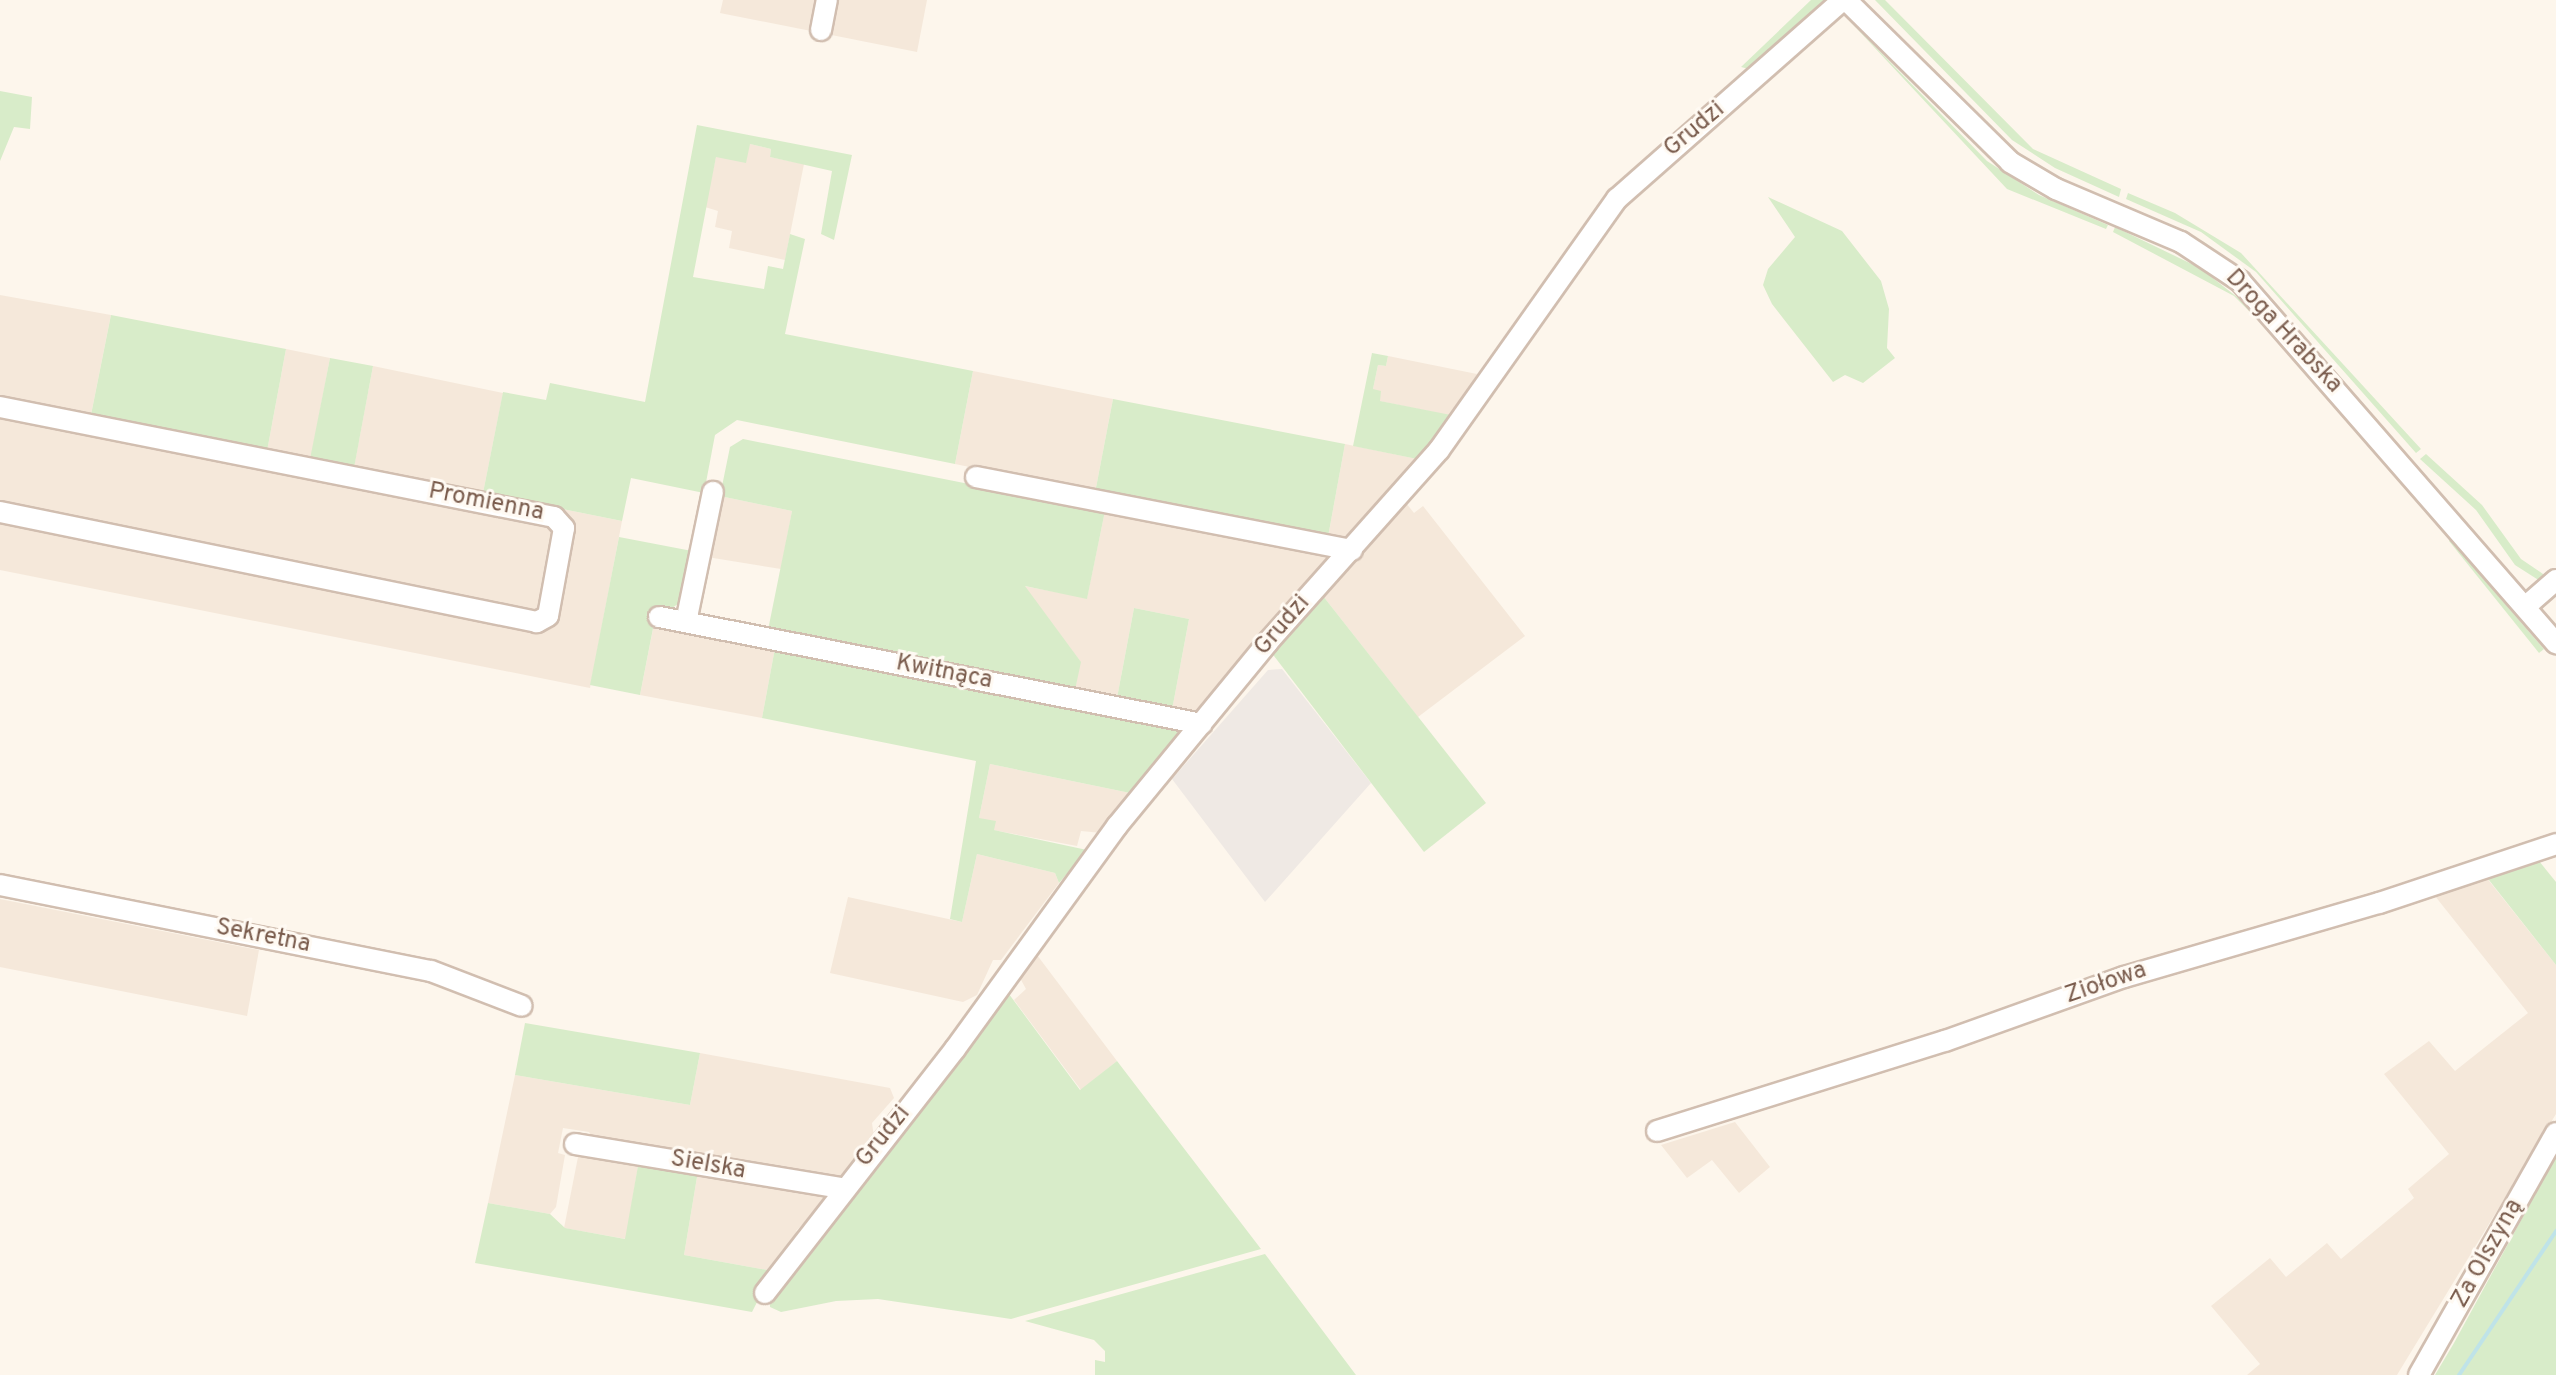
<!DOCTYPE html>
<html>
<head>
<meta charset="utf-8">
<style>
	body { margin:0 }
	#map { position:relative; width:2556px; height:1375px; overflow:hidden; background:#fdf6ec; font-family:Overpass,sans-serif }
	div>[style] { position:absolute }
	.residential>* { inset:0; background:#f5e8da }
	.industrial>* { inset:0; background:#efe9e4 }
	.green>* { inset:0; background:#d8ecc9 }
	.stream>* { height:4px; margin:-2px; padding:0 2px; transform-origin:2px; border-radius:2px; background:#bfe3e8 }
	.roads { filter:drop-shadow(2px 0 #d1beb0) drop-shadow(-2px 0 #d1beb0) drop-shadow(0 2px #d1beb0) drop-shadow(0 -2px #d1beb0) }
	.minor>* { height:20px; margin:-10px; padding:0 10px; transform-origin:10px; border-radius:10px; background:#fff }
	span { translate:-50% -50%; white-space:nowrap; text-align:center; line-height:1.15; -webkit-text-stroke:6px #fffaf3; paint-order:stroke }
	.street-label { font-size:24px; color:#7a5c4d }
</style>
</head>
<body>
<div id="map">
	<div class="residential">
		<div style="clip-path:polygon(723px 0,927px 0,917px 52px,720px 13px)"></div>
		<div style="clip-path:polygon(750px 144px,771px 149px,770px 157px,804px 164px,785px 260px,729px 248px,732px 231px,715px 227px,718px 211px,705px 207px,716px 157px)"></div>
		<div style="clip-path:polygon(0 295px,111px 315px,91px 415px,267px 451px,286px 349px,330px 358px,311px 458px,354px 467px,373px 366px,503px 393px,483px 493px,622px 521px,590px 688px,0 570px)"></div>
		<div style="clip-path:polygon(1388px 356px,1477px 374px,1452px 416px,1379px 401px,1373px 389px,1378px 365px,1386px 366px)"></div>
		<div style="clip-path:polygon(973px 371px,1113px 399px,1095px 493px,955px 464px)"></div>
		<div style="clip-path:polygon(1345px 444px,1422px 460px,1354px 533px,1335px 539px,1328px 537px)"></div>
		<div style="clip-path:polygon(720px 496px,792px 511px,781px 569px,707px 557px)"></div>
		<div style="clip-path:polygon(1406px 503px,1414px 513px,1423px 506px,1525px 636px,1418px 717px,1323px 596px)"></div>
		<div style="clip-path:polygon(1105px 511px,1326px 555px,1329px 565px,1204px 708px,1188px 713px,1172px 710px,1189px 619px,1134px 608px,1117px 698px,1075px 690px,1080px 661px,1024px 586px,1087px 598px)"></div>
		<div style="clip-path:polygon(654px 624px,775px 648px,762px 718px,640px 695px)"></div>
		<div style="clip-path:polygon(990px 764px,1135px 794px,1102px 833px,1081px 831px,1077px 846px,993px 830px,979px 818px)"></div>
		<div style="clip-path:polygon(977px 854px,1055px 873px,1059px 883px,1001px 960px,993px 960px,977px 995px,963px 1002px,830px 973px,848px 897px,962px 922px)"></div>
		<div style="clip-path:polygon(2482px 872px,2556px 965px,2556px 1114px,2397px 1375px,2247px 1375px,2260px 1364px,2211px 1306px,2270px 1258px,2286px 1277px,2327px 1243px,2341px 1259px,2414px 1198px,2408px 1189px,2449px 1154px,2384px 1074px,2429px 1041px,2455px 1071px,2528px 1013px,2431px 891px)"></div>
		<div style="clip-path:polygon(0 899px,259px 950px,247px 1016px,0 967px)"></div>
		<div style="clip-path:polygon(1037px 955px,1117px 1061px,1081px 1090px,1014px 1000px,1026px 989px,1020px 978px)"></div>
		<div style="clip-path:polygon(700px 1053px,890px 1088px,894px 1098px,872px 1123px,874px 1137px,847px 1174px,824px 1181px,593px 1139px,589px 1132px,563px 1128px,558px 1153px,565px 1155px,556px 1207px,550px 1214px,488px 1203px,515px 1075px,690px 1105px)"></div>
		<div style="clip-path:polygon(1735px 1122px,1770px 1167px,1739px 1193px,1712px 1160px,1687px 1178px,1661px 1145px)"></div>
		<div style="clip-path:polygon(590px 1152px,639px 1160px,626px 1239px,564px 1228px,578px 1157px)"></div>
		<div style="clip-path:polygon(698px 1171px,821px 1193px,825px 1202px,796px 1231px,800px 1234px,773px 1271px,684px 1255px)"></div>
	</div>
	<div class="industrial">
		<div style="clip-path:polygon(1282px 669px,1371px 783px,1265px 902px,1172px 779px,1268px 670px)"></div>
	</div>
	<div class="green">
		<div style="clip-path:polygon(1811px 0,1824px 0,1825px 5px,1753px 70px,1741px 67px)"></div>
		<div style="clip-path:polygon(1875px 0,1885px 0,2033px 149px,2121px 189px,2119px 197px,2055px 168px,2012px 140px)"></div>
		<div style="clip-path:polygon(1844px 15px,1987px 161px,2039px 195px,2108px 225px,2106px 229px,2007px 189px)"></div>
		<div style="clip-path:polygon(0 91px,32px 97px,30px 129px,14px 127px,0 161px)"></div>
		<div style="clip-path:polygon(697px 125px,852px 155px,834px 240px,821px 234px,832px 171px,770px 157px,771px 149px,750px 144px,746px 163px,716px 157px,693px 277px,764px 289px,768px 266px,783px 269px,790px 234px,805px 239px,785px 334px,973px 371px,955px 464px,737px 420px,715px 435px,704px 493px,631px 478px,622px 521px,483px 493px,503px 392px,546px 400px,550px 383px,645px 402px)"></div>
		<div style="clip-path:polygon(2128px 193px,2175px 213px,2241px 253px,2421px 449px,2416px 453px,2256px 272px,2201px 232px,2126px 199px)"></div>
		<div style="clip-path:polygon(1768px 197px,1842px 231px,1881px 281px,1889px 309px,1887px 348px,1895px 358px,1863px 383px,1845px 375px,1833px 382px,1772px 304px,1763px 285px,1768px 269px,1795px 237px)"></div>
		<div style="clip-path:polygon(2123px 206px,2204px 242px,2247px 274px,2410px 458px,2279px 311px)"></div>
		<div style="clip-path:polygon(2115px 227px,2200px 268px,2237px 297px,2283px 345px,2234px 296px,2113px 232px)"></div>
		<div style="clip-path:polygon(111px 315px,286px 349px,267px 451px,91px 415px)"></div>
		<div style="clip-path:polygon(1372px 353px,1388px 356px,1386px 366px,1378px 365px,1373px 389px,1381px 391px,1380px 401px,1456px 416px,1422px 460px,1353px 446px)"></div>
		<div style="clip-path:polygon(330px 358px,373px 366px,354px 468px,310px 459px)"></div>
		<div style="clip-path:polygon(1113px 399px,1345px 444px,1328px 537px,1095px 493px)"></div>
		<div style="clip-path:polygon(743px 439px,1105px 511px,1087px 599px,1025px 586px,1081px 662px,1075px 690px,768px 630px,792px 511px,720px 496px,730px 447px)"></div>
		<div style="clip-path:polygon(2426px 454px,2482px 505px,2521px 559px,2546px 576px,2540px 581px,2515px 565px,2476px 510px,2420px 459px)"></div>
		<div style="clip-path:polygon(619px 537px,692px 551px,681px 602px,669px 610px,657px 608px,640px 695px,590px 685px)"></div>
		<div style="clip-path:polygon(2450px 540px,2544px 649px,2539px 653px,2449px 541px)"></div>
		<div style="clip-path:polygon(1323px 596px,1486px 803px,1424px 852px,1271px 652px)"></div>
		<div style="clip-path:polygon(1134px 608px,1189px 619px,1172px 710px,1117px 698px)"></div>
		<div style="clip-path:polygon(775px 648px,1185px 729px,1135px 794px,990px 764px,979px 818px,996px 821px,994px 830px,1087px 850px,1059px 883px,1055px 873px,977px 854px,962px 922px,950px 919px,976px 761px,762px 718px)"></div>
		<div style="clip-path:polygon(2535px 856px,2556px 882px,2556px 965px,2485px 875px)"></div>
		<div style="clip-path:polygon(1006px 990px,1080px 1090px,1117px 1061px,1261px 1249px,1011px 1319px,878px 1299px,836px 1301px,781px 1312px,770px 1307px,770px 1292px)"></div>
		<div style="clip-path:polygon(525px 1023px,700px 1053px,690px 1105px,515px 1075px)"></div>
		<div style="clip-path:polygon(2556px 1156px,2556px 1375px,2435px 1375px,2454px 1343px)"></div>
		<div style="clip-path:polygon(639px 1160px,698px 1171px,684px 1255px,773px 1271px,752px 1312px,475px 1263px,488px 1203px,550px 1214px,565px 1228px,625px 1239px)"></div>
		<div style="clip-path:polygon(1265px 1254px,1356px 1375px,1095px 1375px,1095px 1360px,1105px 1362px,1105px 1351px,1094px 1340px,1025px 1321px)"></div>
	</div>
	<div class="stream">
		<div style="left:2459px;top:1375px;width:174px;rotate:-56deg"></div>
	</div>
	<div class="roads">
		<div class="minor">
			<div style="left:1846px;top:0;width:231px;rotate:44.6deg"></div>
			<div style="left:2010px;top:162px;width:53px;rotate:30.4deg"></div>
			<div style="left:2056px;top:189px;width:136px;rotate:23deg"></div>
			<div style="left:2181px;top:242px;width:71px;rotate:33.5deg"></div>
			<div style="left:2240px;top:281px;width:481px;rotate:48.9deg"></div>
			<div style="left:821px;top:30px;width:31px;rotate:-79deg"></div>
			<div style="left:0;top:407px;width:565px;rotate:11.23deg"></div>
			<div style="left:554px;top:517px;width:15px;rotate:48deg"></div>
			<div style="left:564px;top:528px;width:89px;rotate:100.3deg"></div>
			<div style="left:548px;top:616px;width:13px;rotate:151deg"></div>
			<div style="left:537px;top:622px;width:548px;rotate:-168.42deg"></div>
			<div style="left:976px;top:477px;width:383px;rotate:11deg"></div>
			<div style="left:2525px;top:607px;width:41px;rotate:-41.1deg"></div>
			<div style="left:659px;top:617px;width:553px;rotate:11.15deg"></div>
			<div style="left:686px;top:622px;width:133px;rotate:-78.3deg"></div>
			<div style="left:0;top:885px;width:439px;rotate:11.3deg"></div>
			<div style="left:431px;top:971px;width:97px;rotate:21deg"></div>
			<div style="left:1657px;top:1131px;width:302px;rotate:-17.4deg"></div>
			<div style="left:1945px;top:1041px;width:190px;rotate:-19.7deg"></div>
			<div style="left:2124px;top:977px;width:266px;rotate:-16.2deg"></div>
			<div style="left:2379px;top:903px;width:187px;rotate:-18.4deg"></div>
			<div style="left:575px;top:1144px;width:271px;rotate:9.4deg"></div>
			<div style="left:765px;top:1293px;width:309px;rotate:-52.1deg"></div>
			<div style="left:955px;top:1049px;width:276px;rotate:-54deg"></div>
			<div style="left:1117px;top:826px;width:238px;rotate:-50.6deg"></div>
			<div style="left:1268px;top:642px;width:257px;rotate:-48.3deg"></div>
			<div style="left:1439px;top:450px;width:308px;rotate:-54.7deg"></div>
			<div style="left:1617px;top:199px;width:301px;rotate:-41.4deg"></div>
			<div style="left:2419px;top:1375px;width:278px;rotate:-60.5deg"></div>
		</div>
	</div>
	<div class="street-label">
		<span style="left:1695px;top:130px;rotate:-40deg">Grudzi</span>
		<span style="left:2283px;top:332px;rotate:47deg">Droga Hrabska</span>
		<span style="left:486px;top:503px;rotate:11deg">Promienna</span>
		<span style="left:1283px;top:626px;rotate:-49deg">Grudzi</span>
		<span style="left:944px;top:673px;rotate:11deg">Kwitnąca</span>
		<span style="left:263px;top:937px;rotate:11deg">Sekretna</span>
		<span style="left:2106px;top:984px;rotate:-19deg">Ziołowa</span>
		<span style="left:884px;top:1137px;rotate:-51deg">Grudzi</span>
		<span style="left:708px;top:1166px;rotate:10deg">Sielska</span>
		<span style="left:2488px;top:1254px;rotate:-61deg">Za Olszyną</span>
	</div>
</div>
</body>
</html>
